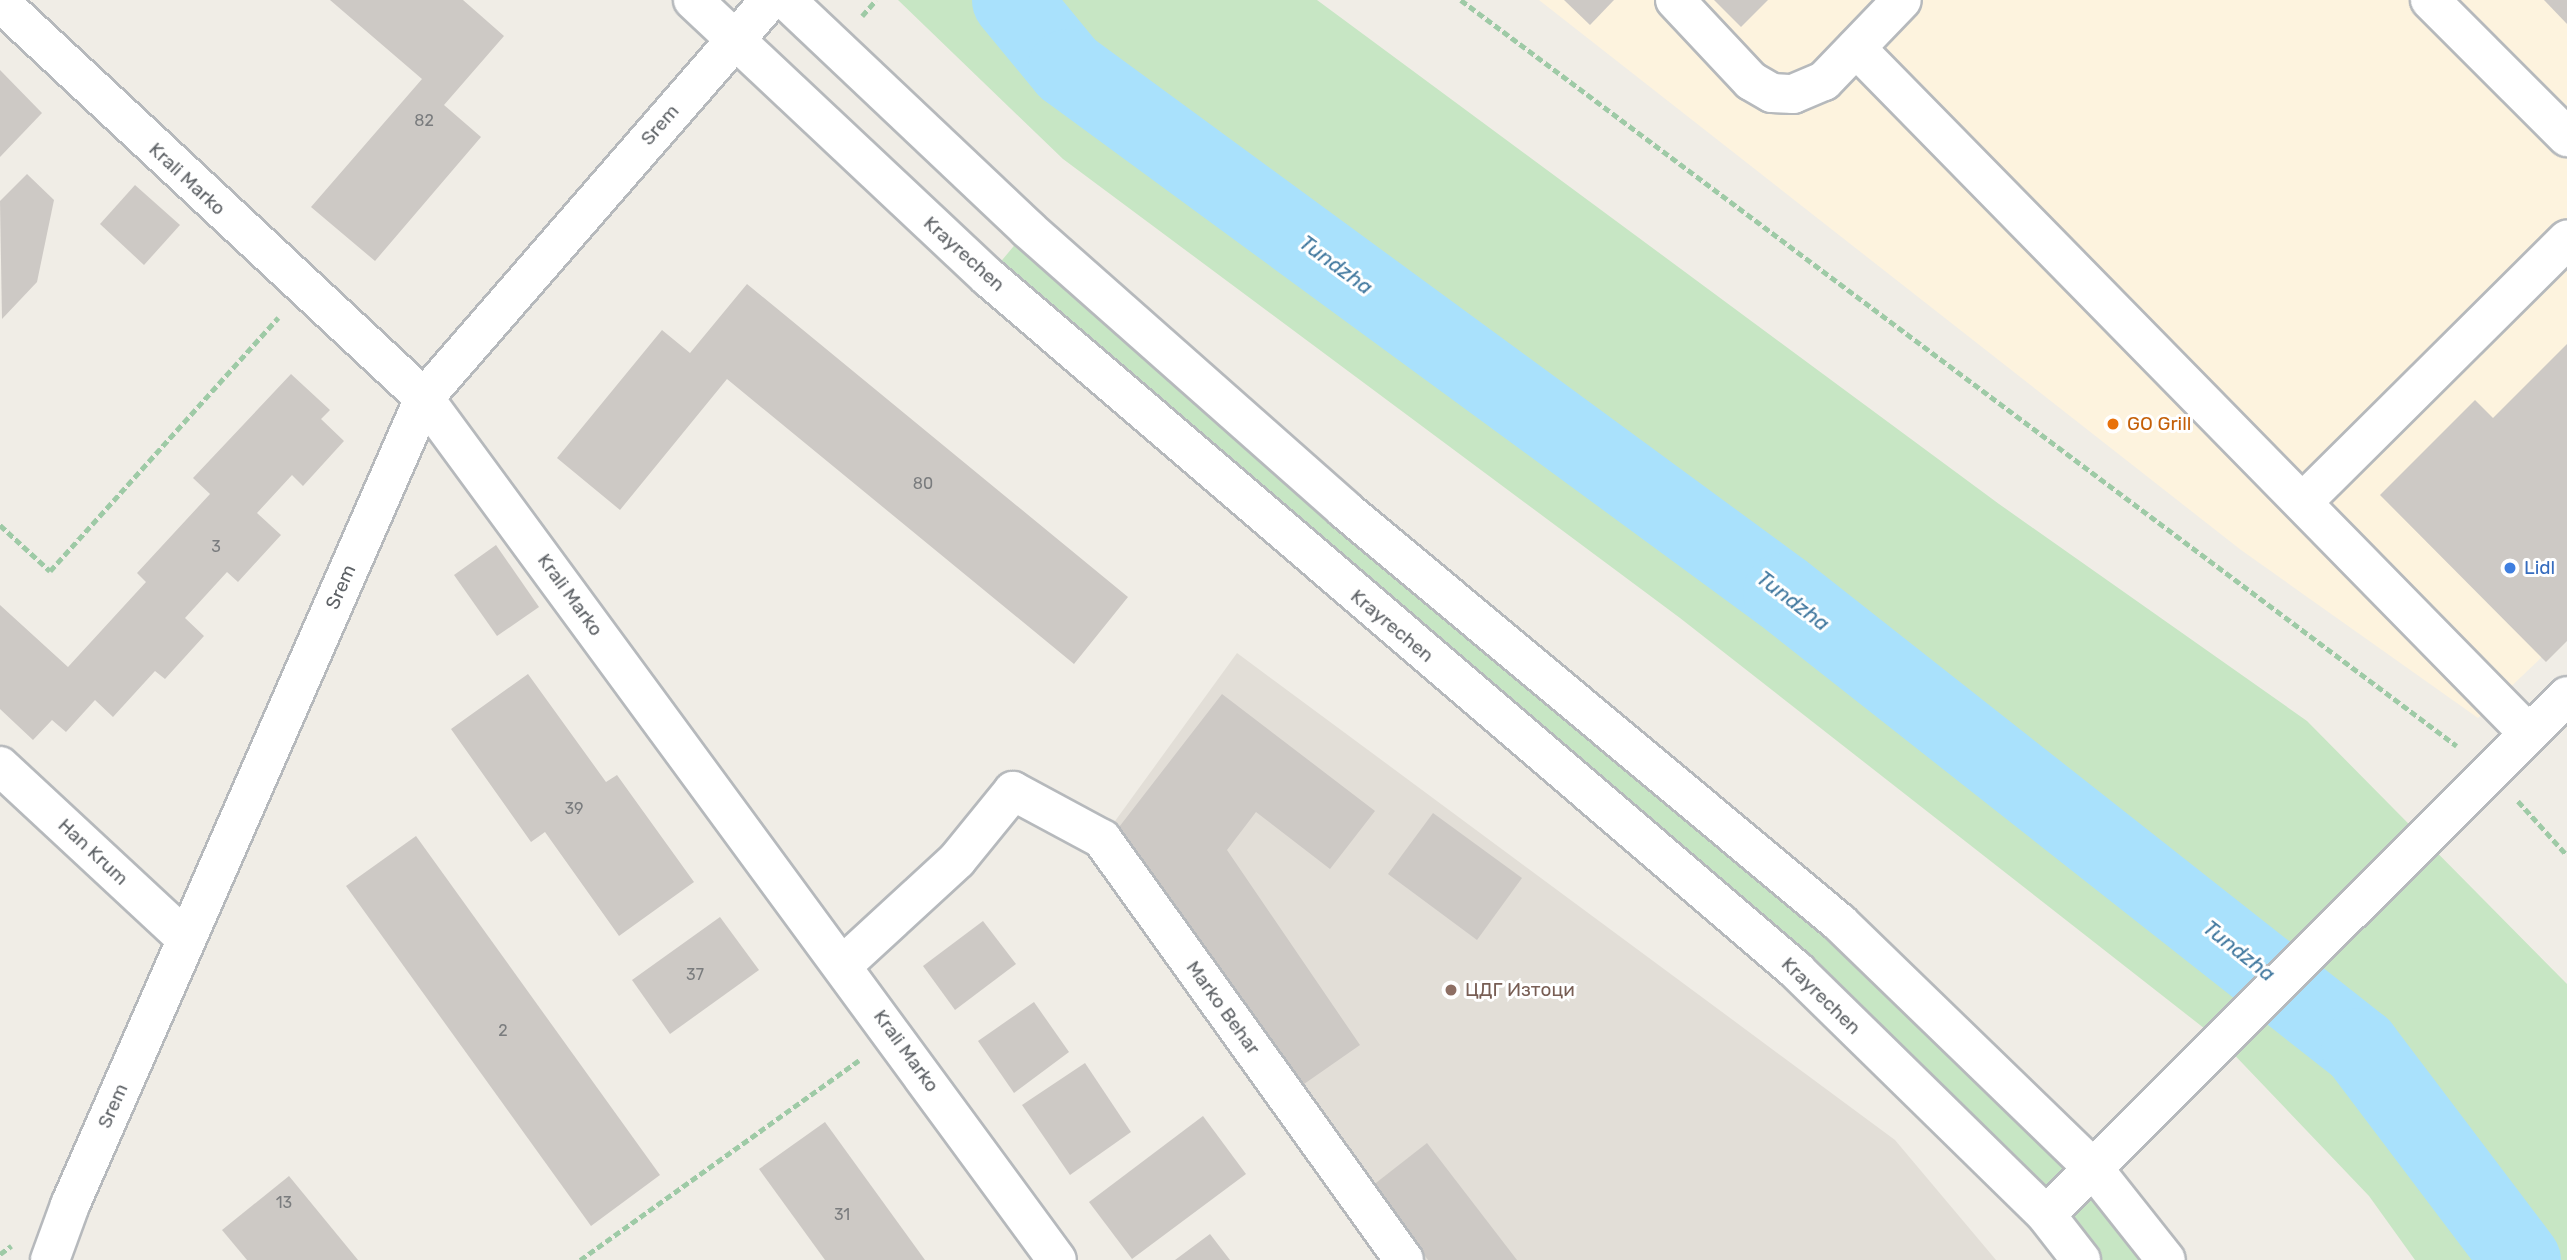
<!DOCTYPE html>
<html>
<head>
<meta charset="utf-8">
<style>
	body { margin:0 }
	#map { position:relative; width:2567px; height:1260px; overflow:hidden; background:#f0ede6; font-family:Rubik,sans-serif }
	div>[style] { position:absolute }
	.commercial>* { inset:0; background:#fdf3de }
	.education>* { inset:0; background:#e2ded7 }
	.green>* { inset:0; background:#c7e6c4 }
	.river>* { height:79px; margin:-39.5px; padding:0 39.5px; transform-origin:39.5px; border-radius:39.5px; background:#a9e1fc }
	.building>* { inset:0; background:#cdc9c5 }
	.path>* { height:4.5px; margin-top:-2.25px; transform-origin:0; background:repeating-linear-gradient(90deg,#9ecaa6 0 7px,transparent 0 10.5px) }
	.roads { filter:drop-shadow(2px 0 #b6b9bc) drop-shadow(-2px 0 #b6b9bc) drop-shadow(0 2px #b6b9bc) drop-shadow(0 -2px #b6b9bc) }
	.minor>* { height:38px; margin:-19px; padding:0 19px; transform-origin:19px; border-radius:19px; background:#fff }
	.dots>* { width:19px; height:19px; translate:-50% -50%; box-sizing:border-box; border:4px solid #fff; border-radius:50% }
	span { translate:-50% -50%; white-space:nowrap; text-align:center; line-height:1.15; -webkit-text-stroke:6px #fff; paint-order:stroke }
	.number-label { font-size:16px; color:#7a7c7e }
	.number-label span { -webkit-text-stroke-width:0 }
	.street-label { font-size:19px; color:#5e6266 }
	.food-label { font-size:19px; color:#c56008 }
	.left { translate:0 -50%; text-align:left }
	.shop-label { font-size:19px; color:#366cbe }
	.education-label { font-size:19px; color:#785e54 }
	.water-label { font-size:21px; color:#3f779e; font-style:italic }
</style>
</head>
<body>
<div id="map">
	<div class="commercial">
		<div style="clip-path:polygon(1539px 0,2567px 0,2567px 633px,2478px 718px,2241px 550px)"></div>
	</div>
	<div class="education">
		<div style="clip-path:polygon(1237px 653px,1895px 1140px,1996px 1260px,1404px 1260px,1102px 839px)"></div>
	</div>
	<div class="green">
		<div style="clip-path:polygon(898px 0,1317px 0,1999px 504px,2307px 721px,2567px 984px,2567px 1260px,2415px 1260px,2369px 1196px,2223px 1043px,1680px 618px,1063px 159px)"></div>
		<div style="clip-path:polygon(1028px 229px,1840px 923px,2166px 1260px,2081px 1260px,2046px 1215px,988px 277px)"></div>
	</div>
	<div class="river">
		<div style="left:1011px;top:0;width:88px;rotate:50.5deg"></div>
		<div style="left:1067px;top:68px;width:886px;rotate:36.24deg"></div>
		<div style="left:1782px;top:592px;width:736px;rotate:38.21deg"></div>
		<div style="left:2360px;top:1047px;width:267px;rotate:52.9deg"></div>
	</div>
	<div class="building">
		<div style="clip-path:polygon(330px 0,463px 0,504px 36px,444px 105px,481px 137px,375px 261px,311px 207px,422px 79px)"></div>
		<div style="clip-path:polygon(1564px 0,1614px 0,1590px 25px)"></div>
		<div style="clip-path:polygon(1714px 0,1768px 0,1741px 27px)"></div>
		<div style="clip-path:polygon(2544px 0,2567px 0,2567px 24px)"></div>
		<div style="clip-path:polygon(0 70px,42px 113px,0 157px)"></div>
		<div style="clip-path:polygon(27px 174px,54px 200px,37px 282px,2px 319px,0 201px)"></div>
		<div style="clip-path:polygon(135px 185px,180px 225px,144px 265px,100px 224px)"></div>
		<div style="clip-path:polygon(747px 284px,1128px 597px,1074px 664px,727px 379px,620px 510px,557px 458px,662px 330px,690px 353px)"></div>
		<div style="clip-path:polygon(2567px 344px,2567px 641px,2546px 662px,2380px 495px,2475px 400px,2493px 418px)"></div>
		<div style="clip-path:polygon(291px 374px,330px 410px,321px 419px,344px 441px,303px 486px,292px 475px,257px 513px,281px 535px,238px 582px,227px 572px,185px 618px,204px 636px,165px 679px,155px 671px,113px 717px,95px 700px,66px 732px,52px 720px,33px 740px,0 709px,0 605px,68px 667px,146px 582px,137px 573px,210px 494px,193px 478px)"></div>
		<div style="clip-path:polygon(496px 545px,539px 607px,497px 636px,454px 575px)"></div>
		<div style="clip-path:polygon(528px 674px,606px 782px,617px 775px,694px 882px,619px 936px,545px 832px,531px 842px,451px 729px)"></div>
		<div style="clip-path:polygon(1222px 694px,1375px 811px,1330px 869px,1256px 812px,1227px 850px,1360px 1045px,1294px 1091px,1116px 831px)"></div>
		<div style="clip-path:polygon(1433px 813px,1522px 878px,1477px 940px,1388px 874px)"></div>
		<div style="clip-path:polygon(416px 836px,660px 1175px,591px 1226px,346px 886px)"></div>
		<div style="clip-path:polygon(720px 917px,759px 970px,670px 1034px,632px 980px)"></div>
		<div style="clip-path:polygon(983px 921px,1016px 964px,955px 1010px,923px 966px)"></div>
		<div style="clip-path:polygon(1034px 1002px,1069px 1052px,1014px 1093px,978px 1041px)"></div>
		<div style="clip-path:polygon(1085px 1063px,1131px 1132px,1070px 1175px,1022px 1105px)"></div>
		<div style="clip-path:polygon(1203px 1116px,1246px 1174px,1132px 1259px,1089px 1202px)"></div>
		<div style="clip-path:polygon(825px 1122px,925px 1260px,825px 1260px,759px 1169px)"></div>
		<div style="clip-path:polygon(1427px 1143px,1517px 1260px,1428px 1260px,1372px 1186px)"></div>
		<div style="clip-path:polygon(289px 1176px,358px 1260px,247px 1260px,222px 1230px)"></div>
		<div style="clip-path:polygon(1210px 1234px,1230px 1260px,1175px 1260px)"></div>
	</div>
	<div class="path">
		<div style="left:1461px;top:0;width:1244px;rotate:36.83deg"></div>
		<div style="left:862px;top:16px;width:21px;rotate:-49deg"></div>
		<div style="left:0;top:525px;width:68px;rotate:42.6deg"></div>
		<div style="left:50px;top:571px;width:341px;rotate:-48deg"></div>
		<div style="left:2518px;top:801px;width:73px;rotate:47.8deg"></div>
		<div style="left:0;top:1254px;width:14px;rotate:-36deg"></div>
		<div style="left:580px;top:1260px;width:343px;rotate:-35.6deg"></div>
	</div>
	<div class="roads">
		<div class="minor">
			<div style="left:693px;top:0;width:405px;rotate:43.2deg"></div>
			<div style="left:988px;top:277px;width:1066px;rotate:40.62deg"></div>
			<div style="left:1797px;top:971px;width:349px;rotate:44.4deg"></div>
			<div style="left:2046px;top:1215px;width:57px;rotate:52.1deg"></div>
			<div style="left:786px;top:0;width:333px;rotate:43.4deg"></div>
			<div style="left:1028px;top:229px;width:422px;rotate:41.5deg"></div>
			<div style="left:1344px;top:509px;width:646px;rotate:39.85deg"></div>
			<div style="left:1840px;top:923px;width:352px;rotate:44.1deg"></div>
			<div style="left:2093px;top:1168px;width:117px;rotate:51.6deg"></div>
			<div style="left:1675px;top:0;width:111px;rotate:46.8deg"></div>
			<div style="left:1751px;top:81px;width:24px;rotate:30deg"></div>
			<div style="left:1772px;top:93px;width:21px;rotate:3deg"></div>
			<div style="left:1793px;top:94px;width:34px;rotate:-23deg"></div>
			<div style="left:1824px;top:81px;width:112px;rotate:-46.1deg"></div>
			<div style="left:2430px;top:0;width:194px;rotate:45deg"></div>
			<div style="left:0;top:2px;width:580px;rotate:43.04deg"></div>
			<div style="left:424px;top:398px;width:1069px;rotate:53.71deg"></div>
			<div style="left:1856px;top:48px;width:960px;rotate:45.55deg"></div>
			<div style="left:2304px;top:501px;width:371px;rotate:-44.8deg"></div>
			<div style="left:0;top:766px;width:254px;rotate:42.9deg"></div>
			<div style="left:843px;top:965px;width:155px;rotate:-42.6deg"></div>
			<div style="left:957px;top:860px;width:89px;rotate:-50.9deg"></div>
			<div style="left:1013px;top:791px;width:101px;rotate:28.3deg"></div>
			<div style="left:1102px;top:839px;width:518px;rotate:54.35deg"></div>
			<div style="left:2046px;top:1215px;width:735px;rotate:-44.89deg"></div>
			<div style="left:50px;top:1260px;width:59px;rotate:-70deg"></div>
			<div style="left:70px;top:1205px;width:881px;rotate:-66.31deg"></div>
			<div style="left:424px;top:398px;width:527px;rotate:-49deg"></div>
		</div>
	</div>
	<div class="dots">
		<div style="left:2113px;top:424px;background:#e8710a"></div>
		<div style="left:2510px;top:568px;background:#3f7fe0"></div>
		<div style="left:1451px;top:990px;background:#8d6e63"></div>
	</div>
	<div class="number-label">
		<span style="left:424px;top:121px">82</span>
		<span style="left:923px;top:484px">80</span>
		<span style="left:216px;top:547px">3</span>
		<span style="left:574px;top:809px">39</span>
		<span style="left:695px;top:975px">37</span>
		<span style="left:503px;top:1031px">2</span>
		<span style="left:284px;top:1203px">13</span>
		<span style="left:842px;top:1215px">31</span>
	</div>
	<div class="street-label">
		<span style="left:660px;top:125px;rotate:-49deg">Srem</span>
		<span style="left:187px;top:179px;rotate:43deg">Krali Marko</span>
		<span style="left:964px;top:254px;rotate:42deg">Krayrechen</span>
		<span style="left:341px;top:587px;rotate:-66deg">Srem</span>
		<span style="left:570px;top:595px;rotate:54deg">Krali Marko</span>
		<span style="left:1392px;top:626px;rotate:40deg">Krayrechen</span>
		<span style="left:93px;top:852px;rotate:43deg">Han Krum</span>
		<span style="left:1821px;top:996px;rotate:44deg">Krayrechen</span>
		<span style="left:1223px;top:1008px;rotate:54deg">Marko Behar</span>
		<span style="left:906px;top:1051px;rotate:54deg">Krali Marko</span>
		<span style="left:113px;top:1106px;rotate:-66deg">Srem</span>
	</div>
	<div class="food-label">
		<span class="left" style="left:2127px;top:424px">GO Grill</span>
	</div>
	<div class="shop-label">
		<span class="left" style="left:2524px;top:568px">Lidl</span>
	</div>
	<div class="education-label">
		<span class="left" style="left:1465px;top:990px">ЦДГ Изтоци</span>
	</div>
	<div class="water-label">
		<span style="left:1336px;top:265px;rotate:36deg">Tundzha</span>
		<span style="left:1793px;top:601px;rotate:37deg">Tundzha</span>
		<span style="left:2239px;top:951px;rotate:38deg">Tundzha</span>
	</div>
</div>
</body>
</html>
